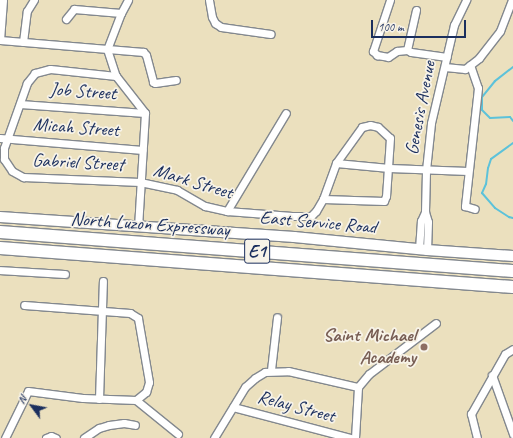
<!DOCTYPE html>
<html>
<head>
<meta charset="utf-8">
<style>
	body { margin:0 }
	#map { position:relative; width:513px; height:438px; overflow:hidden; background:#ebe0be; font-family:Caveat,sans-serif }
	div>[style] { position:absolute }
	.stream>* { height:2px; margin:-1px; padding:0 1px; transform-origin:1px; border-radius:1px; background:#5cc2da }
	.roads { filter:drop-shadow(1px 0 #83888e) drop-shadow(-1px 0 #83888e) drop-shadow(0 1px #83888e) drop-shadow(0 -1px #83888e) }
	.minor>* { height:7px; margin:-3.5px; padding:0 3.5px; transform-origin:3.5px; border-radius:3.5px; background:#fff }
	.secondary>* { height:10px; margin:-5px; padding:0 5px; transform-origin:5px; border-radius:5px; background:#fff }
	.motorway>* { height:12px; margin:-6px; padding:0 6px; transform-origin:6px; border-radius:6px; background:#fff }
	.dots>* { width:11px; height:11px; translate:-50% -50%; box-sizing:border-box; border:2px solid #f7f3e8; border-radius:50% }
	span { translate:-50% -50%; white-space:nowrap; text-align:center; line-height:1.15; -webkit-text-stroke:3.5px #f7f3e8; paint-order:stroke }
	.shield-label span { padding:1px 3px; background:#f7f3e8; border:1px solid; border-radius:3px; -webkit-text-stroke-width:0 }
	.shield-label { font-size:18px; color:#1b2f5e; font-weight:700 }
	.street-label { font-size:19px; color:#1b2f5e }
	.education-label { font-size:19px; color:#785e54; font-weight:700 }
	.right { translate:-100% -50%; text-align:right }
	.north { position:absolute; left:12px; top:386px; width:40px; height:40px; -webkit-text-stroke:3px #f7f3e8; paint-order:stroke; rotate:302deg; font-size:11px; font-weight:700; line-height:16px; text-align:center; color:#1b2f5e }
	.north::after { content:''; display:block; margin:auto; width:14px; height:18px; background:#1b2f5e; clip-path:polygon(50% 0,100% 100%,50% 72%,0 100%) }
	.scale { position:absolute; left:371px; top:20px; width:95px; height:18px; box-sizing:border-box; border:2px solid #1b2f5e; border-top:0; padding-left:5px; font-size:12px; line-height:14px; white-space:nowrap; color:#1b2f5e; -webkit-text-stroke:3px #f7f3e8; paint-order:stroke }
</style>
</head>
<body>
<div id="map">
	<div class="stream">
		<div style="left:513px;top:67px;width:23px;rotate:142deg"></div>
		<div style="left:495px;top:81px;width:21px;rotate:129deg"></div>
		<div style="left:482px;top:97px;width:13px;rotate:90deg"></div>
		<div style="left:482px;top:110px;width:11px;rotate:45deg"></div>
		<div style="left:490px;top:118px;width:20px;rotate:-3deg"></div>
		<div style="left:510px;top:117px;width:5px;rotate:53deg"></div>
		<div style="left:513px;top:143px;width:27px;rotate:144deg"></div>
		<div style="left:491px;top:159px;width:9px;rotate:108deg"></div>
		<div style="left:488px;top:168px;width:16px;rotate:97deg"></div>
		<div style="left:486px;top:184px;width:10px;rotate:114deg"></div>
		<div style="left:482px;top:193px;width:20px;rotate:49deg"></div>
		<div style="left:495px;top:208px;width:17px;rotate:33deg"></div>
		<div style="left:509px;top:217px;width:4px;rotate:14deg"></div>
	</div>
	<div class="roads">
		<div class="minor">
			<div style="left:128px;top:0;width:15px;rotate:118deg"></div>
			<div style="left:121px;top:13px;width:39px;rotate:111deg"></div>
			<div style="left:107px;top:49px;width:28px;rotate:72deg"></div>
			<div style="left:116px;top:76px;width:47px;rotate:51.9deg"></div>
			<div style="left:145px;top:113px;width:114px;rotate:93.5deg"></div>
			<div style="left:209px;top:0;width:17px;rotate:80deg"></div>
			<div style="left:212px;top:17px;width:7px;rotate:63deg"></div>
			<div style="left:215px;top:23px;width:7px;rotate:34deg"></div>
			<div style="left:221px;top:27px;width:50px;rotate:8deg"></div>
			<div style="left:390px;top:0;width:54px;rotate:108.4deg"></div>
			<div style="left:373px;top:51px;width:6px;rotate:45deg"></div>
			<div style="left:377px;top:55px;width:11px;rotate:10deg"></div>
			<div style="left:388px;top:57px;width:11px;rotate:-34deg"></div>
			<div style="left:397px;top:51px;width:10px;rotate:-6deg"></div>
			<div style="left:416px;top:10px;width:41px;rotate:102.7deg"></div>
			<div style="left:407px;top:50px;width:4px;rotate:27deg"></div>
			<div style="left:411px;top:52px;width:36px;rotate:8deg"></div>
			<div style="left:66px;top:19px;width:13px;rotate:-51deg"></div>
			<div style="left:74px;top:9px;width:47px;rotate:4.9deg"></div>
			<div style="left:0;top:40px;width:144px;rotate:4.8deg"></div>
			<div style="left:143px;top:52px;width:4px;rotate:45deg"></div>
			<div style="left:146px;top:55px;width:28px;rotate:75deg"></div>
			<div style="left:153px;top:82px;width:2px;rotate:27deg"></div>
			<div style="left:155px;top:83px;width:21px;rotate:-8deg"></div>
			<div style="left:0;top:40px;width:40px;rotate:-85.7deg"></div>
			<div style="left:23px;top:42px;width:31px;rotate:-83deg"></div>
			<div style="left:27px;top:11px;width:13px;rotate:-58deg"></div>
			<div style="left:470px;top:65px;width:24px;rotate:71deg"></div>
			<div style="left:478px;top:88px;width:119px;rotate:96.3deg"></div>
			<div style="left:465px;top:206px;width:10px;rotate:17deg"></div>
			<div style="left:445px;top:67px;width:20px;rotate:6deg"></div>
			<div style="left:465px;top:69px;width:18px;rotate:-38deg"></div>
			<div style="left:479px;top:58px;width:34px;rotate:-52deg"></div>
			<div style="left:500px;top:31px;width:33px;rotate:-69deg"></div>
			<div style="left:116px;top:76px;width:66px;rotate:-173.9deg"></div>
			<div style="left:50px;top:69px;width:16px;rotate:165deg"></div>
			<div style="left:35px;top:73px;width:13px;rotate:129deg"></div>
			<div style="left:27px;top:83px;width:69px;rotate:109.5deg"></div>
			<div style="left:4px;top:148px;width:11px;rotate:90deg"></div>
			<div style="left:4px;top:159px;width:14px;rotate:56deg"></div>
			<div style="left:12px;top:171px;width:13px;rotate:29deg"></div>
			<div style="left:23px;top:177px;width:117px;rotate:2.4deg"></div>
			<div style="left:140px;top:182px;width:38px;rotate:12deg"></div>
			<div style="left:177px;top:190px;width:32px;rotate:30deg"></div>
			<div style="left:205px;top:206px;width:23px;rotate:13deg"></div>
			<div style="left:227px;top:211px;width:65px;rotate:4.4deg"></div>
			<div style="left:292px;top:216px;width:19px"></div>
			<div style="left:311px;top:216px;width:7px;rotate:-45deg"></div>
			<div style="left:316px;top:211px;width:14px;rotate:-60deg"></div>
			<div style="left:323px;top:199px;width:38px;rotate:-70deg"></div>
			<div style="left:336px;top:163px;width:44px;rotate:-54.2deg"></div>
			<div style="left:362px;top:127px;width:8px;rotate:-14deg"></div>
			<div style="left:370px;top:125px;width:8px;rotate:14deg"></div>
			<div style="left:378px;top:127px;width:16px;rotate:43deg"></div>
			<div style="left:390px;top:138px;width:58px;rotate:93.9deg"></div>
			<div style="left:386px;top:196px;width:5px;rotate:112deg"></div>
			<div style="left:384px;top:201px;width:61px;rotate:-178.1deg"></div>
			<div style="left:20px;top:104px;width:125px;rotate:4.1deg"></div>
			<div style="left:0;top:138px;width:143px;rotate:4.8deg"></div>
			<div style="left:336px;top:163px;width:53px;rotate:5.4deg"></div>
			<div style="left:389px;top:168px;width:79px;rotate:2.2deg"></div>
			<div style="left:227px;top:211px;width:114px;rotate:-59deg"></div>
			<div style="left:425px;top:212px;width:10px;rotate:73deg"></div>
			<div style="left:428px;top:222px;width:28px;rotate:92deg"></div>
			<div style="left:419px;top:249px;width:28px;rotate:-86deg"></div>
			<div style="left:421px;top:221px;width:10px;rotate:-66deg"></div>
			<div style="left:425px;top:212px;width:42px;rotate:-88.6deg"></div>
			<div style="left:426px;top:170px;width:47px;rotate:-83.9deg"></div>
			<div style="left:431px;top:123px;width:101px;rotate:-76.8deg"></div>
			<div style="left:454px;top:25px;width:28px;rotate:-64deg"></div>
			<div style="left:0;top:270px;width:65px;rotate:3.5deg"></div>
			<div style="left:271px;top:370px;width:53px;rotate:-83.5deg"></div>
			<div style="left:492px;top:375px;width:63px;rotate:70.4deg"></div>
			<div style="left:99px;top:399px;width:118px;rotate:-88.1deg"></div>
			<div style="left:136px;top:400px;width:54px;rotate:39deg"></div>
			<div style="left:233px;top:407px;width:121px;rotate:14.8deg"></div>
			<div style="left:5px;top:438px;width:52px;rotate:-63.9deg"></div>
			<div style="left:28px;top:391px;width:55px;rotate:7.3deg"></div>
			<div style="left:83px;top:398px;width:53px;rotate:2.2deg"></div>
			<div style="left:136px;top:400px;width:13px;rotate:-39deg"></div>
			<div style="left:146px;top:392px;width:10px;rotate:-73deg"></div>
			<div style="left:149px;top:382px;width:65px;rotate:-99.8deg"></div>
			<div style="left:138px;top:318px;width:9px;rotate:-148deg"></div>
			<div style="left:130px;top:313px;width:106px;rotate:-175.7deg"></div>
			<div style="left:46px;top:438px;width:5px;rotate:-22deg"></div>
			<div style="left:51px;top:436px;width:5px;rotate:22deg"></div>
			<div style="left:84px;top:438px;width:18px;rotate:-34deg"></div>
			<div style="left:99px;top:428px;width:10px;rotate:-17deg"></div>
			<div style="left:109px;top:425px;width:15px;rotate:-8deg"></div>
			<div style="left:124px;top:423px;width:11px;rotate:10deg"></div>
			<div style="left:214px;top:438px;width:60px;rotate:-58.7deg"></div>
			<div style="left:245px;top:387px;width:13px;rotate:-42deg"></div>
			<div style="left:255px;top:378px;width:12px;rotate:-31deg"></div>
			<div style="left:265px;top:372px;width:23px;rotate:-2deg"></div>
			<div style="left:288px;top:371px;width:72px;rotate:12.9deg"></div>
			<div style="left:355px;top:438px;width:51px;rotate:-86.6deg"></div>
			<div style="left:358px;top:387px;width:17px;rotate:-50deg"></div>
			<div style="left:369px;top:374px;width:84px;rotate:-37.3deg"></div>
			<div style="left:477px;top:438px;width:25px;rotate:-104deg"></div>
			<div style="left:471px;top:414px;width:69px;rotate:-60.5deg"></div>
			<div style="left:505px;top:354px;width:9px;rotate:-32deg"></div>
		</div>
		<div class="secondary">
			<div style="left:0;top:217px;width:295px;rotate:3.9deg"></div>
			<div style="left:294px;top:237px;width:134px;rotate:5.6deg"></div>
			<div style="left:427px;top:250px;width:86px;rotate:4deg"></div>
		</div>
		<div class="motorway">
			<div style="left:0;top:232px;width:514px;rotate:4.35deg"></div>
			<div style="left:0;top:248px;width:514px;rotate:4.35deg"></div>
		</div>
	</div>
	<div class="dots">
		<div style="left:424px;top:347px;background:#8d6e63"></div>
	</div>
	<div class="shield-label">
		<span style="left:257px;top:251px">E1</span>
	</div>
	<div class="street-label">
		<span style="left:83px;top:92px;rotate:4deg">Job Street</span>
		<span style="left:421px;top:108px;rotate:-79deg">Genesis Avenue</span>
		<span style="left:76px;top:128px;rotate:4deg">Micah Street</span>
		<span style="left:78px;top:163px;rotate:3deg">Gabriel Street</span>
		<span style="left:193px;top:182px;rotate:17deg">Mark Street</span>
		<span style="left:318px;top:223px;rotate:5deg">East Service Road</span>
		<span style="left:150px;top:225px;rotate:4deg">North Luzon Expressway</span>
		<span style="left:296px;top:407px;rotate:15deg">Relay Street</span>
	</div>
	<div class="education-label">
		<span class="right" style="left:416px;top:347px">Saint Michael<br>Academy</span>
	</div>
	<div class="north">N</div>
	<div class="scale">100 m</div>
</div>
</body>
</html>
